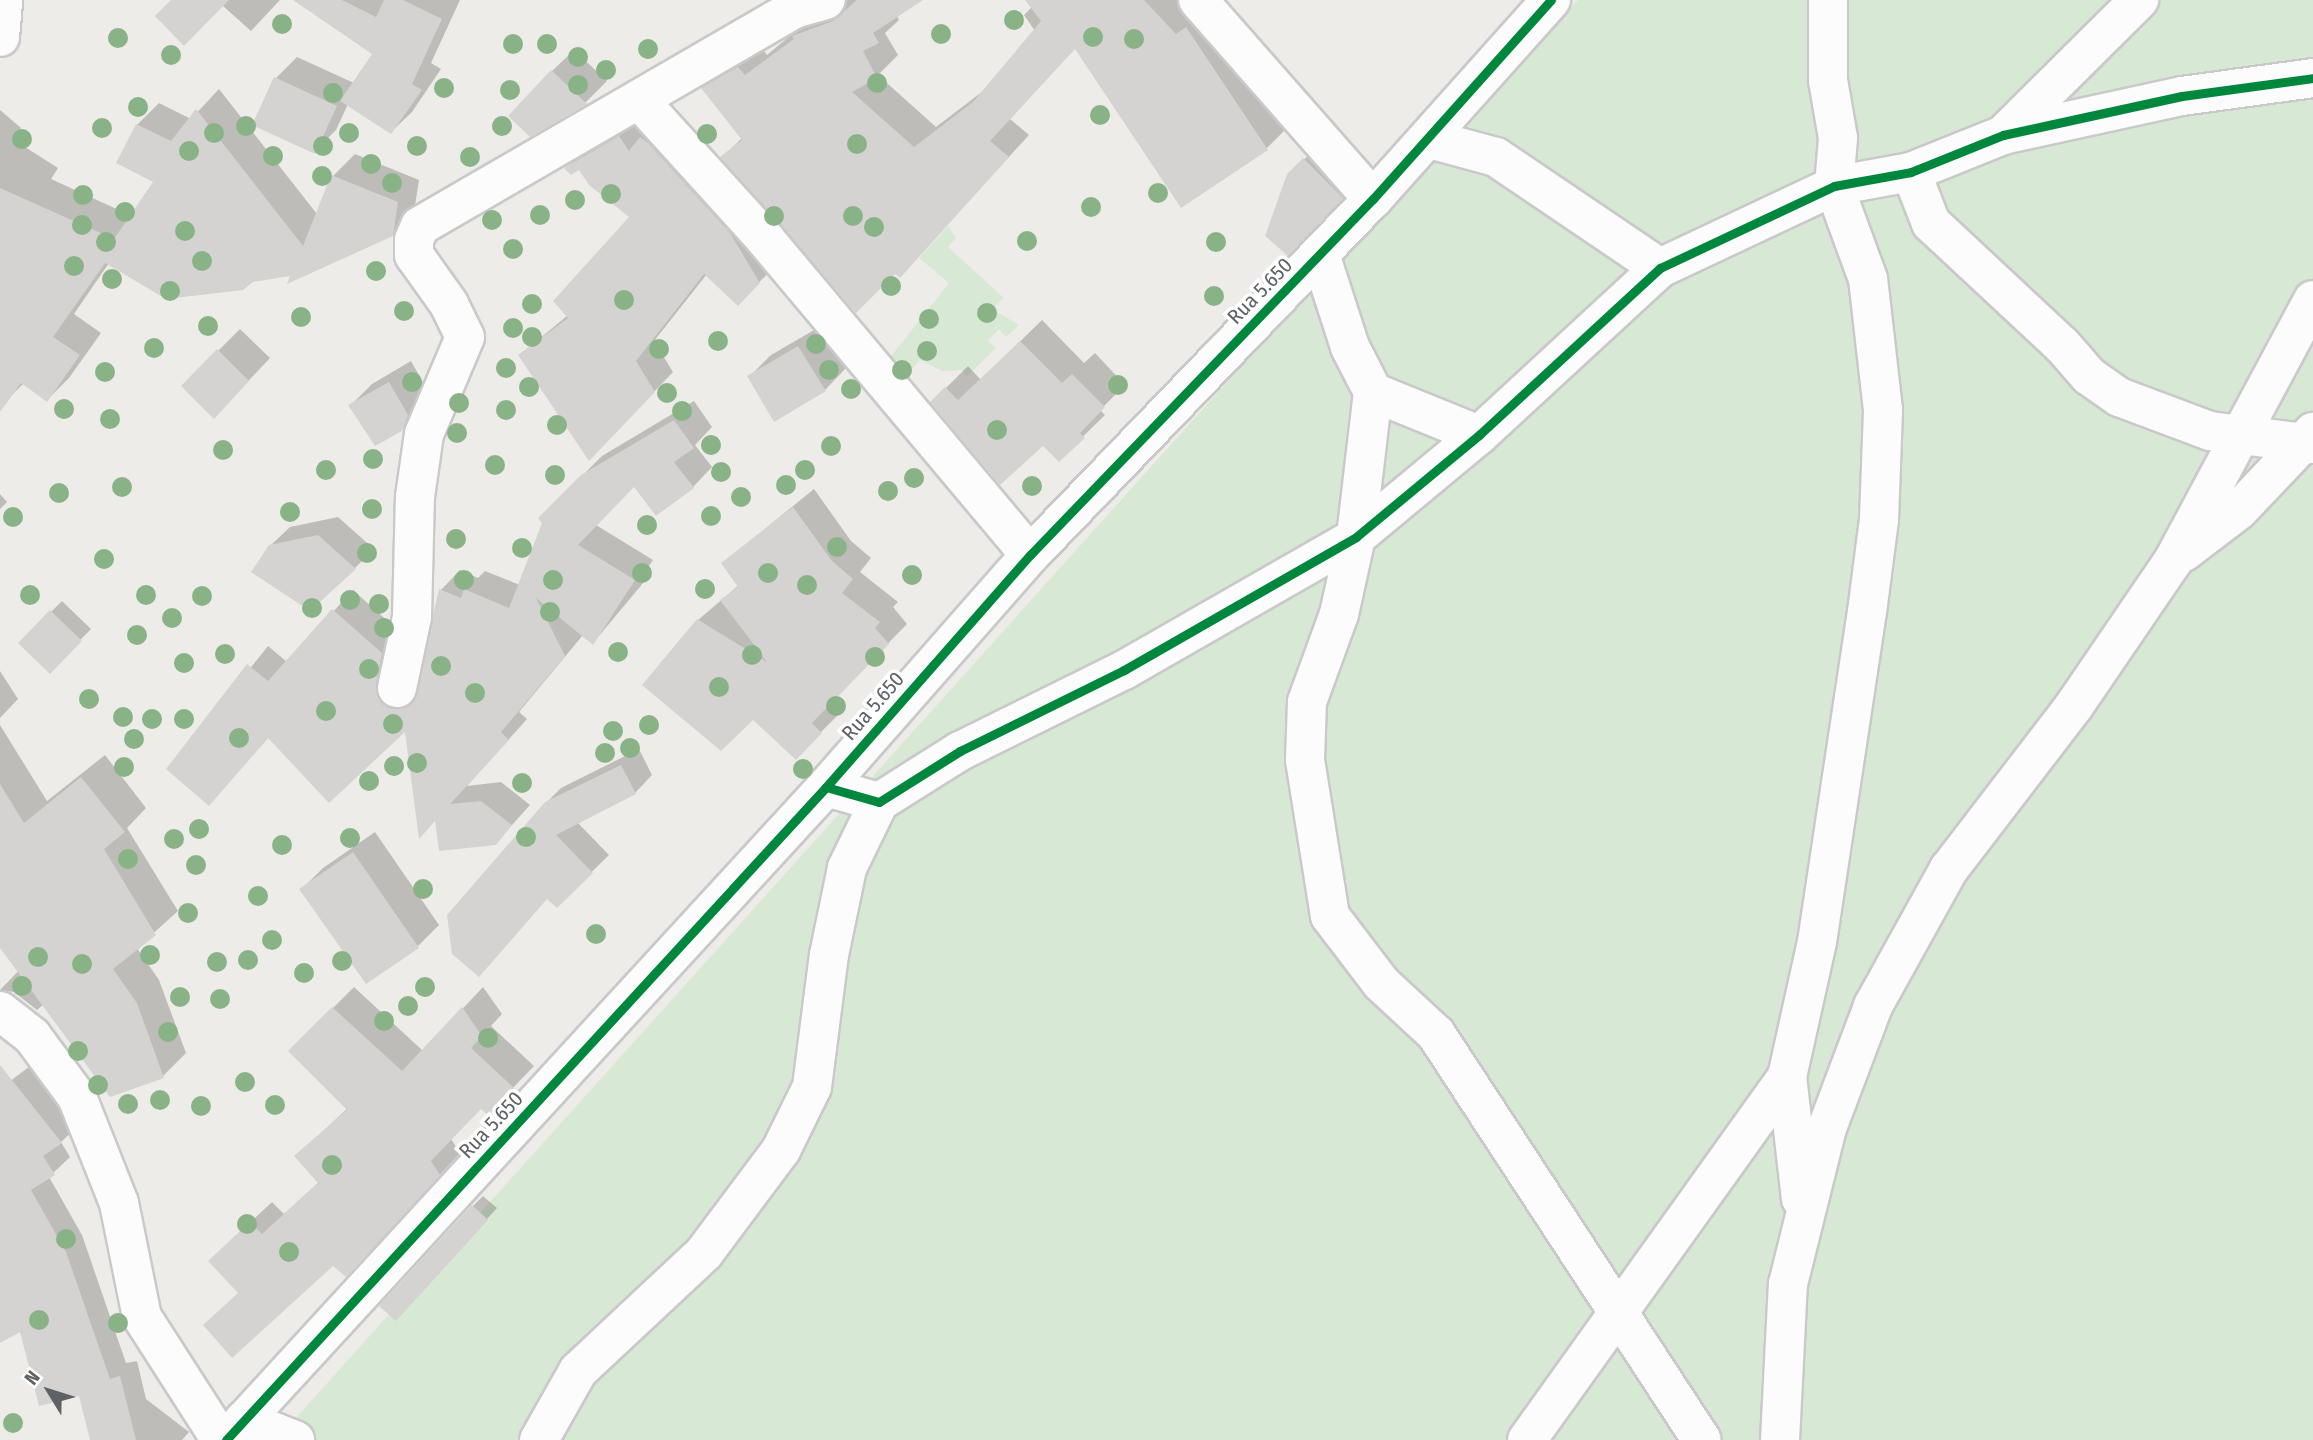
<!DOCTYPE html>
<html>
<head>
<meta charset="utf-8">
<style>
	body { margin:0 }
	#map { position:relative; width:2313px; height:1440px; overflow:hidden; background:#eeece8; font-family:"Fira Sans Condensed",sans-serif }
	div>[style] { position:absolute }
	.green>* { inset:0; background:#d7e9d4 }
	.shadow>* { inset:0; background:#0003 }
	.building>* { inset:0; background:#d4d3d1 }
	.roads { filter:drop-shadow(2px 0 #c9c9c9) drop-shadow(-2px 0 #c9c9c9) drop-shadow(0 2px #c9c9c9) drop-shadow(0 -2px #c9c9c9) }
	.minor>* { height:38px; margin:-19px; padding:0 19px; transform-origin:19px; border-radius:19px; background:#fcfcfc }
	.cycleway>* { height:9px; margin:-4.5px; padding:0 4.5px; transform-origin:4.5px; border-radius:4.5px; background:#00873e }
	.trees>* { width:20px; height:20px; margin:-10px; border-radius:50%; background:#89b387 }
	span { translate:-50% -50%; white-space:nowrap; text-align:center; line-height:1.15; -webkit-text-stroke:7px #fff; paint-order:stroke }
	.street-label { font-size:21px; color:#5d6266 }
	.north { position:absolute; left:14px; top:1356px; width:70px; height:70px; -webkit-text-stroke:5px #fff; paint-order:stroke; rotate:308deg; font-size:19px; font-weight:700; line-height:28px; text-align:center; color:#5d6266 }
	.north::after { content:''; display:block; margin:auto; width:24px; height:32px; background:#5d6266; clip-path:polygon(50% 0,100% 100%,50% 72%,0 100%) }
</style>
</head>
<body>
<div id="map">
	<div class="green">
		<div style="clip-path:polygon(1578px 0,2313px 0,2313px 1440px,276px 1440px,1451px 133px)"></div>
		<div style="clip-path:polygon(948px 226px,956px 238px,948px 247px,1004px 298px,992px 309px,1019px 325px,1006px 337px,999px 329px,988px 341px,996px 348px,967px 376px,962px 370px,942px 371px,920px 360px,900px 383px,884px 365px,949px 283px,919px 258px)"></div>
	</div>
	<div class="shadow">
		<div style="clip-path:polygon(173px 0,280px 0,251px 31px,222px 5px)"></div>
		<div style="clip-path:polygon(296px 0,460px 0,431px 63px,441px 69px,412px 112px,391px 132px,348px 104px,336px 130px,314px 152px,276px 78px,297px 57px,354px 83px,374px 53px)"></div>
		<div style="clip-path:polygon(848px 0,920px 0,897px 16px,899px 20px,885px 33px,898px 55px,878px 75px,936px 127px,987px 88px,1035px 31px,1024px 15px,1039px 0,1184px 0,1288px 127px,1267px 148px,1181px 205px,1076px 47px,1010px 119px,1029px 135px,900px 276px,723px 157px,742px 138px,703px 89px,724px 67px,760px 46px,767px 55px,815px 15px)"></div>
		<div style="clip-path:polygon(574px 50px,607px 81px,586px 102px,531px 135px,552px 71px)"></div>
		<div style="clip-path:polygon(219px 89px,317px 214px,333px 176px,355px 154px,419px 180px,414px 212px,392px 235px,293px 274px,109px 263px,74px 314px,101px 333px,69px 378px,47px 400px,24px 383px,8px 399px,0 394px,0 110px,21px 128px,14px 140px,58px 168px,51px 179px,132px 216px,156px 181px,118px 163px,137px 125px,159px 103px,191px 119px)"></div>
		<div style="clip-path:polygon(639px 118px,778px 263px,738px 304px,707px 274px,654px 341px,673px 372px,608px 440px,520px 355px,568px 315px,631px 217px,580px 168px,566px 168px,585px 149px)"></div>
		<div style="clip-path:polygon(1326px 137px,1364px 176px,1310px 232px,1289px 175px)"></div>
		<div style="clip-path:polygon(1042px 320px,1084px 363px,1095px 353px,1125px 385px,1100px 410px,1105px 415px,1059px 460px,1043px 443px,932px 402px,968px 366px,981px 380px)"></div>
		<div style="clip-path:polygon(821px 326px,846px 368px,825px 390px,750px 376px,771px 355px)"></div>
		<div style="clip-path:polygon(240px 329px,270px 358px,235px 395px,183px 386px)"></div>
		<div style="clip-path:polygon(411px 361px,429px 393px,424px 407px,401px 429px,350px 406px,372px 384px)"></div>
		<div style="clip-path:polygon(694px 401px,712px 427px,695px 445px,712px 467px,693px 487px,635px 485px,596px 525px,653px 560px,640px 580px,644px 582px,593px 643px,583px 635px,519px 712px,527px 719px,467px 786px,501px 782px,530px 805px,495px 844px,437px 819px,407px 729px,269px 737px,209px 804px,169px 769px,268px 646px,287px 662px,353px 590px,401px 633px,418px 689px,441px 590px,460px 570px,478px 578px,485px 571px,520px 585px,545px 523px,540px 518px,602px 456px)"></div>
		<div style="clip-path:polygon(814px 489px,851px 541px,871px 558px,860px 572px,898px 602px,893px 607px,907px 624px,830px 703px,840px 713px,796px 757px,698px 620px,739px 585px,723px 563px)"></div>
		<div style="clip-path:polygon(0 494px,7px 502px,0 509px)"></div>
		<div style="clip-path:polygon(338px 517px,374px 549px,355px 568px,270px 546px,290px 527px)"></div>
		<div style="clip-path:polygon(62px 601px,91px 629px,50px 671px,20px 643px)"></div>
		<div style="clip-path:polygon(0 671px,18px 699px,0 718px)"></div>
		<div style="clip-path:polygon(0 725px,47px 801px,105px 755px,146px 808px,127px 828px,178px 911px,137px 948px,159px 980px,186px 1053px,163px 1076px,58px 992px,37px 1010px,14px 992px,0 990px,32px 957px,0 896px)"></div>
		<div style="clip-path:polygon(639px 749px,652px 775px,635px 793px,577px 822px,609px 855px,557px 906px,548px 897px,543px 806px,561px 788px)"></div>
		<div style="clip-path:polygon(375px 832px,439px 925px,417px 947px,301px 890px,323px 868px)"></div>
		<div style="clip-path:polygon(354px 987px,423px 1051px,483px 987px,502px 1014px,491px 1026px,534px 1066px,509px 1092px,481px 1107px,451px 1139px,460px 1153px,367px 1254px,239px 1292px,231px 1240px,272px 1202px,284px 1214px,319px 1182px,296px 1156px,348px 1108px,290px 1051px)"></div>
		<div style="clip-path:polygon(30px 1066px,78px 1126px,61px 1142px,70px 1157px,49px 1177px,82px 1235px,126px 1363px,137px 1361px,146px 1399px,189px 1432px,182px 1440px,92px 1440px,81px 1394px,24px 1340px,0 1287px,0 1089px)"></div>
		<div style="clip-path:polygon(483px 1196px,497px 1208px,406px 1308px,473px 1206px)"></div>
	</div>
	<div class="building">
		<div style="clip-path:polygon(171px 0,229px 0,184px 46px,155px 16px)"></div>
		<div style="clip-path:polygon(293px 0,342px 0,376px 17px,384px 0,403px 0,442px 19px,412px 84px,422px 90px,391px 134px,340px 101px,372px 54px)"></div>
		<div style="clip-path:polygon(857px 0,923px 0,873px 33px,879px 43px,863px 51px,877px 78px,852px 92px,914px 147px,973px 102px,1041px 21px,1025px 0,1144px 0,1176px 34px,1186px 27px,1268px 150px,1181px 208px,1075px 49px,990px 141px,1009px 157px,900px 278px,895px 274px,856px 313px,720px 157px,742px 140px,701px 88px,738px 67px,745px 75px,794px 39px,792px 36px,833px 21px)"></div>
		<div style="clip-path:polygon(551px 70px,587px 104px,530px 137px,508px 116px)"></div>
		<div style="clip-path:polygon(274px 77px,337px 106px,315px 154px,252px 125px)"></div>
		<div style="clip-path:polygon(196px 109px,303px 246px,331px 175px,398px 202px,393px 236px,287px 284px,290px 276px,253px 282px,243px 290px,166px 299px,105px 263px,53px 337px,80px 355px,47px 402px,21px 383px,0 412px,0 188px,114px 239px,153px 182px,116px 163px,136px 124px,171px 141px)"></div>
		<div style="clip-path:polygon(619px 136px,629px 151px,640px 137px,648px 143px,730px 233px,760px 283px,738px 306px,704px 274px,636px 361px,655px 392px,589px 461px,518px 355px,568px 318px,553px 301px,629px 217px,589px 185px,579px 170px,571px 175px,564px 168px)"></div>
		<div style="clip-path:polygon(1303px 158px,1343px 198px,1288px 256px,1265px 236px,1287px 174px)"></div>
		<div style="clip-path:polygon(1020px 341px,1062px 383px,1072px 374px,1105px 407px,1080px 433px,1085px 438px,1059px 462px,1043px 446px,1000px 485px,930px 402px,945px 387px,958px 400px)"></div>
		<div style="clip-path:polygon(798px 346px,826px 391px,774px 422px,747px 376px)"></div>
		<div style="clip-path:polygon(217px 349px,249px 381px,214px 419px,181px 386px)"></div>
		<div style="clip-path:polygon(389px 382px,408px 415px,402px 431px,375px 446px,348px 405px)"></div>
		<div style="clip-path:polygon(674px 420px,694px 448px,674px 462px,694px 488px,656px 516px,634px 487px,578px 545px,635px 580px,593px 645px,536px 598px,565px 656px,501px 732px,509px 740px,450px 804px,481px 801px,512px 825px,496px 845px,439px 851px,435px 821px,419px 839px,405px 732px,329px 803px,268px 738px,209px 806px,166px 769px,247px 664px,268px 681px,332px 609px,382px 653px,376px 684px,382px 704px,393px 709px,413px 703px,439px 589px,461px 598px,464px 589px,509px 608px,542px 523px,538px 518px,581px 475px)"></div>
		<div style="clip-path:polygon(793px 507px,832px 561px,853px 579px,842px 593px,880px 622px,875px 628px,889px 644px,812px 723px,822px 733px,796px 760px,753px 720px,721px 751px,642px 685px,697px 619px,767px 662px,720px 600px,738px 587px,721px 563px)"></div>
		<div style="clip-path:polygon(318px 535px,356px 569px,310px 611px,251px 572px,269px 545px)"></div>
		<div style="clip-path:polygon(50px 610px,82px 641px,50px 674px,18px 643px)"></div>
		<div style="clip-path:polygon(621px 765px,636px 794px,556px 835px,593px 873px,557px 908px,547px 899px,479px 977px,452px 954px,447px 915px,545px 802px)"></div>
		<div style="clip-path:polygon(81px 777px,125px 832px,104px 849px,156px 935px,113px 969px,137px 1003px,164px 1078px,110px 1097px,0 948px,0 784px,24px 823px)"></div>
		<div style="clip-path:polygon(353px 852px,419px 948px,366px 984px,299px 889px)"></div>
		<div style="clip-path:polygon(332px 1007px,402px 1071px,462px 1007px,482px 1036px,471px 1048px,514px 1088px,489px 1116px,481px 1109px,431px 1161px,440px 1175px,346px 1277px,333px 1266px,232px 1358px,203px 1325px,238px 1293px,208px 1261px,250px 1222px,262px 1234px,318px 1183px,294px 1156px,347px 1110px,288px 1051px)"></div>
		<div style="clip-path:polygon(0 1065px,62px 1143px,43px 1156px,55px 1175px,31px 1190px,66px 1252px,110px 1379px,120px 1376px,136px 1440px,90px 1440px,79px 1396px,39px 1406px,20px 1332px,0 1343px)"></div>
		<div style="clip-path:polygon(472px 1205px,488px 1220px,396px 1321px,379px 1306px)"></div>
	</div>
	<div class="roads">
		<div class="minor">
			<div style="left:1198px;top:0;width:265px;rotate:48.7deg"></div>
			<div style="left:0;top:37px;width:37px;rotate:-85deg"></div>
			<div style="left:639px;top:100px;width:188px;rotate:47.8deg"></div>
			<div style="left:765px;top:239px;width:412px;rotate:50deg"></div>
			<div style="left:2003px;top:135px;width:192px;rotate:-44.8deg"></div>
			<div style="left:1429px;top:139px;width:69px;rotate:15deg"></div>
			<div style="left:1496px;top:157px;width:198px;rotate:34.1deg"></div>
			<div style="left:1911px;top:172px;width:55px;rotate:68.6deg"></div>
			<div style="left:1931px;top:223px;width:179px;rotate:43deg"></div>
			<div style="left:2062px;top:345px;width:41px;rotate:48.9deg"></div>
			<div style="left:2089px;top:376px;width:37px;rotate:35deg"></div>
			<div style="left:2119px;top:397px;width:97px;rotate:20.5deg"></div>
			<div style="left:2210px;top:431px;width:104px;rotate:7.2deg"></div>
			<div style="left:1320px;top:254px;width:98px;rotate:72.1deg"></div>
			<div style="left:1350px;top:347px;width:51px;rotate:62.9deg"></div>
			<div style="left:1373px;top:392px;width:146px;rotate:96.7deg"></div>
			<div style="left:1356px;top:537px;width:79px;rotate:102.4deg"></div>
			<div style="left:1339px;top:614px;width:94px;rotate:110deg"></div>
			<div style="left:1307px;top:702px;width:58px;rotate:92deg"></div>
			<div style="left:1305px;top:760px;width:158px;rotate:80.9deg"></div>
			<div style="left:1330px;top:916px;width:84px;rotate:52.7deg"></div>
			<div style="left:1381px;top:983px;width:75px;rotate:42.8deg"></div>
			<div style="left:1436px;top:1034px;width:485px;rotate:56.8deg"></div>
			<div style="left:1373px;top:392px;width:114px;rotate:22.1deg"></div>
			<div style="left:2184px;top:552px;width:69px;rotate:-37.4deg"></div>
			<div style="left:2239px;top:510px;width:108px;rotate:-46.5deg"></div>
			<div style="left:397px;top:688px;width:73px;rotate:-78.1deg"></div>
			<div style="left:412px;top:617px;width:120px;rotate:-88.6deg"></div>
			<div style="left:415px;top:497px;width:64px;rotate:-81.9deg"></div>
			<div style="left:424px;top:434px;width:105px;rotate:-67.1deg"></div>
			<div style="left:465px;top:337px;width:37px;rotate:-116deg"></div>
			<div style="left:449px;top:304px;width:60px;rotate:-125.5deg"></div>
			<div style="left:414px;top:255px;width:15px;rotate:-90deg"></div>
			<div style="left:414px;top:240px;width:15px;rotate:-67deg"></div>
			<div style="left:420px;top:226px;width:432px;rotate:-30.1deg"></div>
			<div style="left:794px;top:9px;width:33px;rotate:-16deg"></div>
			<div style="left:826px;top:787px;width:55px;rotate:15.8deg"></div>
			<div style="left:879px;top:802px;width:96px;rotate:-32.2deg"></div>
			<div style="left:960px;top:751px;width:183px;rotate:-26.3deg"></div>
			<div style="left:1124px;top:670px;width:267px;rotate:-29.8deg"></div>
			<div style="left:1356px;top:537px;width:160px;rotate:-39.7deg"></div>
			<div style="left:1479px;top:435px;width:246px;rotate:-42.7deg"></div>
			<div style="left:1660px;top:268px;width:192px;rotate:-25.2deg"></div>
			<div style="left:1834px;top:186px;width:78px;rotate:-10.3deg"></div>
			<div style="left:1911px;top:172px;width:99px;rotate:-21.9deg"></div>
			<div style="left:2003px;top:135px;width:183px;rotate:-12.3deg"></div>
			<div style="left:2182px;top:96px;width:132px;rotate:-7.8deg"></div>
			<div style="left:0;top:1011px;width:41px;rotate:38deg"></div>
			<div style="left:32px;top:1036px;width:76px;rotate:53.6deg"></div>
			<div style="left:77px;top:1097px;width:114px;rotate:68.4deg"></div>
			<div style="left:119px;top:1203px;width:116px;rotate:78.6deg"></div>
			<div style="left:142px;top:1317px;width:146px;rotate:57.3deg"></div>
			<div style="left:1801px;top:1199px;width:123px;rotate:-96.5deg"></div>
			<div style="left:1787px;top:1077px;width:138px;rotate:-77.5deg"></div>
			<div style="left:1817px;top:942px;width:334px;rotate:-81.4deg"></div>
			<div style="left:1867px;top:612px;width:93px;rotate:-82.6deg"></div>
			<div style="left:1879px;top:520px;width:110px;rotate:-87.9deg"></div>
			<div style="left:1883px;top:410px;width:132px;rotate:-96.5deg"></div>
			<div style="left:1868px;top:279px;width:99px;rotate:-110.1deg"></div>
			<div style="left:1834px;top:186px;width:48px;rotate:-85.2deg"></div>
			<div style="left:1838px;top:138px;width:59px;rotate:-99.8deg"></div>
			<div style="left:1828px;top:80px;width:80px;rotate:-90deg"></div>
			<div style="left:244px;top:1420px;width:55px;rotate:21.4deg"></div>
			<div style="left:226px;top:1440px;width:887px;rotate:-47.42deg"></div>
			<div style="left:826px;top:787px;width:309px;rotate:-48.7deg"></div>
			<div style="left:1030px;top:555px;width:494px;rotate:-46.1deg"></div>
			<div style="left:1373px;top:199px;width:267px;rotate:-48.2deg"></div>
			<div style="left:539px;top:1440px;width:79px;rotate:-60.5deg"></div>
			<div style="left:578px;top:1371px;width:173px;rotate:-43.1deg"></div>
			<div style="left:704px;top:1253px;width:129px;rotate:-53.2deg"></div>
			<div style="left:781px;top:1150px;width:70px;rotate:-63.8deg"></div>
			<div style="left:812px;top:1087px;width:133px;rotate:-82.7deg"></div>
			<div style="left:829px;top:955px;width:89px;rotate:-78.3deg"></div>
			<div style="left:847px;top:868px;width:73px;rotate:-64.1deg"></div>
			<div style="left:1527px;top:1440px;width:447px;rotate:-54.4deg"></div>
			<div style="left:1780px;top:1440px;width:156px;rotate:-87.1deg"></div>
			<div style="left:1788px;top:1284px;width:161px;rotate:-76deg"></div>
			<div style="left:1827px;top:1128px;width:130px;rotate:-69.3deg"></div>
			<div style="left:1873px;top:1006px;width:157px;rotate:-61deg"></div>
			<div style="left:1949px;top:869px;width:205px;rotate:-52.5deg"></div>
			<div style="left:2074px;top:706px;width:176px;rotate:-55.7deg"></div>
			<div style="left:2173px;top:561px;width:296px;rotate:-61.8deg"></div>
		</div>
	</div>
	<div class="cycleway">
		<div style="left:826px;top:787px;width:55px;rotate:15.8deg"></div>
		<div style="left:879px;top:802px;width:96px;rotate:-32.2deg"></div>
		<div style="left:960px;top:751px;width:183px;rotate:-26.3deg"></div>
		<div style="left:1124px;top:670px;width:267px;rotate:-29.8deg"></div>
		<div style="left:1356px;top:537px;width:160px;rotate:-39.7deg"></div>
		<div style="left:1479px;top:435px;width:246px;rotate:-42.7deg"></div>
		<div style="left:1660px;top:268px;width:192px;rotate:-25.2deg"></div>
		<div style="left:1834px;top:186px;width:78px;rotate:-10.3deg"></div>
		<div style="left:1911px;top:172px;width:99px;rotate:-21.9deg"></div>
		<div style="left:2003px;top:135px;width:183px;rotate:-12.3deg"></div>
		<div style="left:2182px;top:96px;width:132px;rotate:-7.8deg"></div>
		<div style="left:226px;top:1440px;width:887px;rotate:-47.42deg"></div>
		<div style="left:826px;top:787px;width:309px;rotate:-48.7deg"></div>
		<div style="left:1030px;top:555px;width:494px;rotate:-46.1deg"></div>
		<div style="left:1373px;top:199px;width:267px;rotate:-48.2deg"></div>
	</div>
	<div class="trees">
		<div style="left:1014px;top:20px"></div>
		<div style="left:282px;top:24px"></div>
		<div style="left:941px;top:34px"></div>
		<div style="left:1093px;top:37px"></div>
		<div style="left:118px;top:38px"></div>
		<div style="left:1134px;top:39px"></div>
		<div style="left:513px;top:44px"></div>
		<div style="left:547px;top:44px"></div>
		<div style="left:648px;top:49px"></div>
		<div style="left:171px;top:55px"></div>
		<div style="left:578px;top:57px"></div>
		<div style="left:606px;top:70px"></div>
		<div style="left:877px;top:83px"></div>
		<div style="left:578px;top:85px"></div>
		<div style="left:444px;top:88px"></div>
		<div style="left:510px;top:90px"></div>
		<div style="left:333px;top:93px"></div>
		<div style="left:138px;top:107px"></div>
		<div style="left:1100px;top:115px"></div>
		<div style="left:246px;top:126px"></div>
		<div style="left:502px;top:126px"></div>
		<div style="left:102px;top:128px"></div>
		<div style="left:214px;top:133px"></div>
		<div style="left:349px;top:133px"></div>
		<div style="left:707px;top:134px"></div>
		<div style="left:22px;top:139px"></div>
		<div style="left:857px;top:144px"></div>
		<div style="left:323px;top:146px"></div>
		<div style="left:417px;top:146px"></div>
		<div style="left:189px;top:151px"></div>
		<div style="left:273px;top:156px"></div>
		<div style="left:470px;top:157px"></div>
		<div style="left:371px;top:164px"></div>
		<div style="left:322px;top:176px"></div>
		<div style="left:392px;top:183px"></div>
		<div style="left:1158px;top:193px"></div>
		<div style="left:611px;top:194px"></div>
		<div style="left:83px;top:195px"></div>
		<div style="left:575px;top:200px"></div>
		<div style="left:1091px;top:207px"></div>
		<div style="left:125px;top:212px"></div>
		<div style="left:540px;top:215px"></div>
		<div style="left:774px;top:216px"></div>
		<div style="left:853px;top:216px"></div>
		<div style="left:492px;top:220px"></div>
		<div style="left:82px;top:225px"></div>
		<div style="left:874px;top:227px"></div>
		<div style="left:185px;top:231px"></div>
		<div style="left:1027px;top:241px"></div>
		<div style="left:106px;top:242px"></div>
		<div style="left:1216px;top:242px"></div>
		<div style="left:513px;top:249px"></div>
		<div style="left:202px;top:261px"></div>
		<div style="left:74px;top:266px"></div>
		<div style="left:376px;top:271px"></div>
		<div style="left:112px;top:279px"></div>
		<div style="left:891px;top:286px"></div>
		<div style="left:170px;top:291px"></div>
		<div style="left:1214px;top:296px"></div>
		<div style="left:624px;top:300px"></div>
		<div style="left:532px;top:304px"></div>
		<div style="left:404px;top:311px"></div>
		<div style="left:987px;top:313px"></div>
		<div style="left:301px;top:317px"></div>
		<div style="left:929px;top:319px"></div>
		<div style="left:208px;top:326px"></div>
		<div style="left:513px;top:328px"></div>
		<div style="left:532px;top:337px"></div>
		<div style="left:718px;top:341px"></div>
		<div style="left:816px;top:344px"></div>
		<div style="left:154px;top:348px"></div>
		<div style="left:659px;top:349px"></div>
		<div style="left:927px;top:351px"></div>
		<div style="left:506px;top:368px"></div>
		<div style="left:829px;top:370px"></div>
		<div style="left:902px;top:370px"></div>
		<div style="left:105px;top:372px"></div>
		<div style="left:412px;top:382px"></div>
		<div style="left:1118px;top:385px"></div>
		<div style="left:529px;top:387px"></div>
		<div style="left:851px;top:389px"></div>
		<div style="left:667px;top:393px"></div>
		<div style="left:459px;top:403px"></div>
		<div style="left:64px;top:409px"></div>
		<div style="left:506px;top:410px"></div>
		<div style="left:682px;top:411px"></div>
		<div style="left:110px;top:419px"></div>
		<div style="left:557px;top:425px"></div>
		<div style="left:997px;top:430px"></div>
		<div style="left:457px;top:433px"></div>
		<div style="left:711px;top:445px"></div>
		<div style="left:831px;top:446px"></div>
		<div style="left:223px;top:450px"></div>
		<div style="left:373px;top:459px"></div>
		<div style="left:495px;top:465px"></div>
		<div style="left:326px;top:470px"></div>
		<div style="left:805px;top:470px"></div>
		<div style="left:721px;top:472px"></div>
		<div style="left:555px;top:475px"></div>
		<div style="left:914px;top:478px"></div>
		<div style="left:786px;top:485px"></div>
		<div style="left:1032px;top:486px"></div>
		<div style="left:122px;top:487px"></div>
		<div style="left:888px;top:491px"></div>
		<div style="left:59px;top:493px"></div>
		<div style="left:741px;top:497px"></div>
		<div style="left:372px;top:509px"></div>
		<div style="left:290px;top:512px"></div>
		<div style="left:711px;top:516px"></div>
		<div style="left:13px;top:517px"></div>
		<div style="left:647px;top:525px"></div>
		<div style="left:456px;top:539px"></div>
		<div style="left:837px;top:547px"></div>
		<div style="left:522px;top:548px"></div>
		<div style="left:367px;top:553px"></div>
		<div style="left:104px;top:559px"></div>
		<div style="left:642px;top:573px"></div>
		<div style="left:768px;top:573px"></div>
		<div style="left:912px;top:575px"></div>
		<div style="left:464px;top:580px"></div>
		<div style="left:553px;top:580px"></div>
		<div style="left:807px;top:585px"></div>
		<div style="left:705px;top:589px"></div>
		<div style="left:30px;top:595px"></div>
		<div style="left:146px;top:595px"></div>
		<div style="left:202px;top:596px"></div>
		<div style="left:350px;top:600px"></div>
		<div style="left:379px;top:604px"></div>
		<div style="left:312px;top:608px"></div>
		<div style="left:550px;top:612px"></div>
		<div style="left:172px;top:618px"></div>
		<div style="left:384px;top:628px"></div>
		<div style="left:137px;top:635px"></div>
		<div style="left:618px;top:652px"></div>
		<div style="left:225px;top:654px"></div>
		<div style="left:752px;top:655px"></div>
		<div style="left:875px;top:657px"></div>
		<div style="left:184px;top:663px"></div>
		<div style="left:441px;top:666px"></div>
		<div style="left:369px;top:669px"></div>
		<div style="left:719px;top:687px"></div>
		<div style="left:475px;top:693px"></div>
		<div style="left:89px;top:699px"></div>
		<div style="left:836px;top:706px"></div>
		<div style="left:326px;top:711px"></div>
		<div style="left:123px;top:717px"></div>
		<div style="left:152px;top:719px"></div>
		<div style="left:184px;top:719px"></div>
		<div style="left:393px;top:724px"></div>
		<div style="left:649px;top:725px"></div>
		<div style="left:613px;top:731px"></div>
		<div style="left:239px;top:738px"></div>
		<div style="left:134px;top:739px"></div>
		<div style="left:630px;top:748px"></div>
		<div style="left:605px;top:753px"></div>
		<div style="left:417px;top:763px"></div>
		<div style="left:394px;top:766px"></div>
		<div style="left:124px;top:767px"></div>
		<div style="left:803px;top:769px"></div>
		<div style="left:369px;top:781px"></div>
		<div style="left:522px;top:783px"></div>
		<div style="left:199px;top:829px"></div>
		<div style="left:526px;top:837px"></div>
		<div style="left:350px;top:838px"></div>
		<div style="left:174px;top:839px"></div>
		<div style="left:282px;top:845px"></div>
		<div style="left:128px;top:859px"></div>
		<div style="left:196px;top:865px"></div>
		<div style="left:423px;top:889px"></div>
		<div style="left:258px;top:896px"></div>
		<div style="left:188px;top:913px"></div>
		<div style="left:596px;top:934px"></div>
		<div style="left:272px;top:940px"></div>
		<div style="left:150px;top:955px"></div>
		<div style="left:38px;top:957px"></div>
		<div style="left:248px;top:960px"></div>
		<div style="left:342px;top:961px"></div>
		<div style="left:217px;top:962px"></div>
		<div style="left:82px;top:964px"></div>
		<div style="left:304px;top:973px"></div>
		<div style="left:22px;top:986px"></div>
		<div style="left:425px;top:987px"></div>
		<div style="left:180px;top:997px"></div>
		<div style="left:220px;top:999px"></div>
		<div style="left:408px;top:1006px"></div>
		<div style="left:384px;top:1021px"></div>
		<div style="left:168px;top:1032px"></div>
		<div style="left:488px;top:1038px"></div>
		<div style="left:78px;top:1051px"></div>
		<div style="left:245px;top:1082px"></div>
		<div style="left:98px;top:1085px"></div>
		<div style="left:160px;top:1100px"></div>
		<div style="left:128px;top:1104px"></div>
		<div style="left:275px;top:1105px"></div>
		<div style="left:201px;top:1106px"></div>
		<div style="left:332px;top:1165px"></div>
		<div style="left:247px;top:1224px"></div>
		<div style="left:66px;top:1239px"></div>
		<div style="left:289px;top:1252px"></div>
		<div style="left:39px;top:1320px"></div>
		<div style="left:118px;top:1323px"></div>
		<div style="left:13px;top:1423px"></div>
	</div>
	<div class="street-label">
		<span style="left:1260px;top:291px;rotate:-46deg">Rua 5.650</span>
		<span style="left:873px;top:706px;rotate:-49deg">Rua 5.650</span>
		<span style="left:491px;top:1125px;rotate:-47deg">Rua 5.650</span>
	</div>
	<div class="north">N</div>
</div>
</body>
</html>
